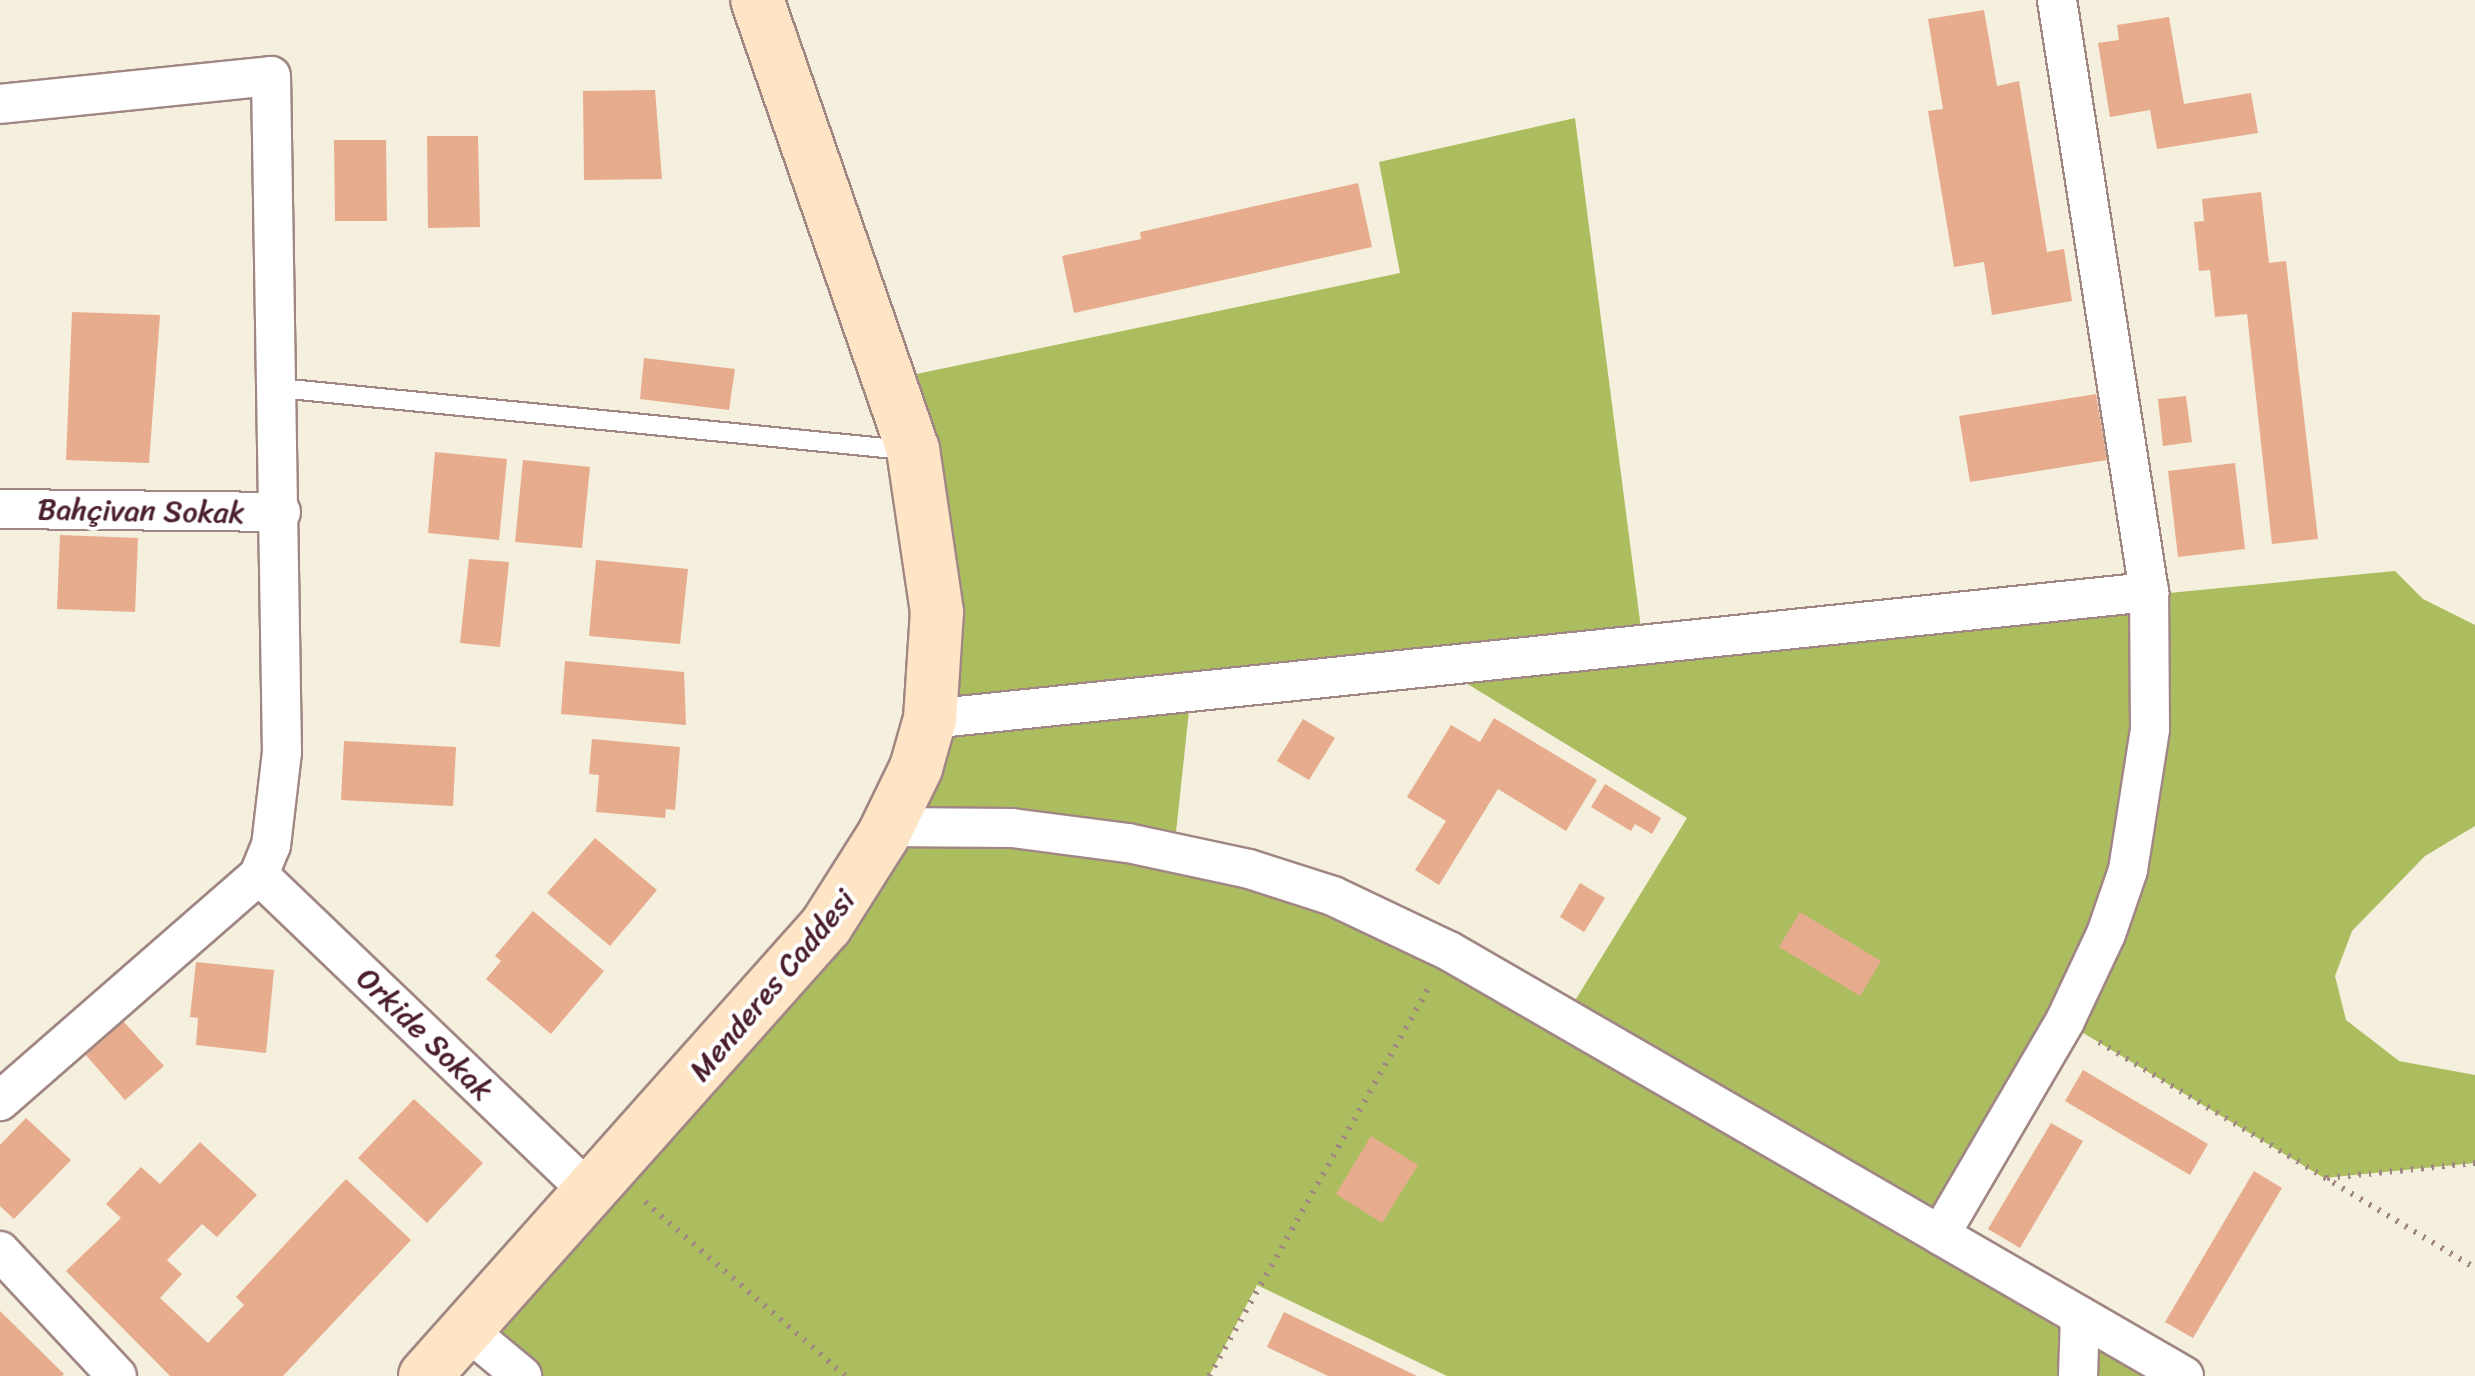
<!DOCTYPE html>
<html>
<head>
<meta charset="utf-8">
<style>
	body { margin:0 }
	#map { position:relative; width:2475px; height:1376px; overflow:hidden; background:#f5efdd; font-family:Sriracha,sans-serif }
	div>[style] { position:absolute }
	.green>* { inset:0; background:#acbd60 }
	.building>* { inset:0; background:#e7ac8e }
	.path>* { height:6px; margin-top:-3px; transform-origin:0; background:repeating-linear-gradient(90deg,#a08784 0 2.5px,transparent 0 10.5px) }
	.roads { filter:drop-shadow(2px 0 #a08784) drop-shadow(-2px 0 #a08784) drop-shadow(0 2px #a08784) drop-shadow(0 -2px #a08784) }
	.lane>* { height:18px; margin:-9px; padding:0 9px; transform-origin:9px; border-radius:9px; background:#fff }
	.street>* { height:38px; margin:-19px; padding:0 19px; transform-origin:19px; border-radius:19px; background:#fff }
	.secondary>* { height:52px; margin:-26px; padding:0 26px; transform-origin:26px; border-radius:26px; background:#fde5c5 }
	span { translate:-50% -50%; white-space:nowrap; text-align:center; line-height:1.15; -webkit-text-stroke:8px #fff; paint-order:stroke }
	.street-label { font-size:30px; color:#4a1f2b }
</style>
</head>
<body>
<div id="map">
	<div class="green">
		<div style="clip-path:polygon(evenodd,1575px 118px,1643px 644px,2395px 571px,2423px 599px,2475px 625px,2475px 826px,2425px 856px,2352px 931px,2335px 976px,2346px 1020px,2399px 1061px,2475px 1075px,2475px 1163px,2324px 1178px,2065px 1022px,1940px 1234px,2184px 1376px,1447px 1376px,1257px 1285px,1209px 1376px,522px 1376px,467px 1330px,767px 996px,930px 719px,888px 380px,1400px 273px,1379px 162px,1575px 118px,1438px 666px,1687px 818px,1565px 1017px,1249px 869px,1174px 851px,1191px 692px,1438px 666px)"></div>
	</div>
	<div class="building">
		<div style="clip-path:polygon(1984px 10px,1997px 86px,2019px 81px,2047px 252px,2064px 249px,2072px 301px,1992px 315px,1984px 262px,1954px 267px,1928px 111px,1943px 109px,1928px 19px)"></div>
		<div style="clip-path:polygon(2169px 17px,2184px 104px,2251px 93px,2258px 133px,2157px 149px,2150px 110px,2110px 117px,2098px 43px,2119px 40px,2117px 25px)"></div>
		<div style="clip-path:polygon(655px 90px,662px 179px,584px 180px,583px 91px)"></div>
		<div style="clip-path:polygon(427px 136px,478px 136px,480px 227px,428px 228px)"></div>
		<div style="clip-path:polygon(334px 140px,386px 140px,387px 221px,335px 221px)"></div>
		<div style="clip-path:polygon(1358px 183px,1372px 247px,1074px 313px,1062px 256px,1141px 239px,1140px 232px)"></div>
		<div style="clip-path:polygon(2261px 192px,2269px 263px,2286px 261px,2318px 539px,2272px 544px,2247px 314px,2215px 317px,2210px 270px,2199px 271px,2194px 222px,2204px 221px,2202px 199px)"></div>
		<div style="clip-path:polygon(72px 312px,160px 315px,149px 463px,66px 460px)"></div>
		<div style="clip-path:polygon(644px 358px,735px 369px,729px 410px,640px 399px)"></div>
		<div style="clip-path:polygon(2096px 394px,2107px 460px,1970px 482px,1959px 416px)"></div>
		<div style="clip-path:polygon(2186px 396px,2192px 442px,2163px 446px,2158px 399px)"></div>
		<div style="clip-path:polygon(435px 452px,507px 459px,499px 540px,428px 533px)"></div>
		<div style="clip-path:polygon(523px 460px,590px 467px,582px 548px,515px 542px)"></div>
		<div style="clip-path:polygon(2235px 463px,2245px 549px,2178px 557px,2168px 471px)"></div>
		<div style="clip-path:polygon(60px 535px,138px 538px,135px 612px,57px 609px)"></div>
		<div style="clip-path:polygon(469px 559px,509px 562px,500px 647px,460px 643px)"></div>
		<div style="clip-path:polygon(596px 560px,688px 569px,680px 644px,589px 636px)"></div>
		<div style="clip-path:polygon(565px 661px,684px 672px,686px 725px,561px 714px)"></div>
		<div style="clip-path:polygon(1494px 718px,1597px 780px,1566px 831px,1498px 789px,1439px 885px,1415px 870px,1446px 821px,1407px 797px,1451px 725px,1480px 742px)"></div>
		<div style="clip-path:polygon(1303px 719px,1335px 738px,1309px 780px,1277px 761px)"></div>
		<div style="clip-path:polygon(592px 739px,680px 747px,675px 810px,666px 809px,665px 818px,596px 812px,599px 775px,589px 774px)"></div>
		<div style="clip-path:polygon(344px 741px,456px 747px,453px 806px,341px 800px)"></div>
		<div style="clip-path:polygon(1605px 784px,1661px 818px,1652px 834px,1635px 824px,1631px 831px,1591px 807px)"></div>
		<div style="clip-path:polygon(595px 838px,657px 890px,610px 946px,547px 893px)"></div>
		<div style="clip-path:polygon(1580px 883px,1605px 898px,1584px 932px,1560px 917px)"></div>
		<div style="clip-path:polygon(533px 911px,604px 971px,551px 1034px,486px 979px,501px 961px,495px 956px)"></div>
		<div style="clip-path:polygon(1800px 912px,1881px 961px,1860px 996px,1779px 947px)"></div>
		<div style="clip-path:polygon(196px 962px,274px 970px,266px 1053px,196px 1045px,198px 1018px,190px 1017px)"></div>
		<div style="clip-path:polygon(123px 1021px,164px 1066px,125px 1100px,85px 1054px)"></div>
		<div style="clip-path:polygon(2083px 1070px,2208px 1144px,2190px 1175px,2065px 1101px)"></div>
		<div style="clip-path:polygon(414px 1099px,483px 1163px,427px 1223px,358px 1158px)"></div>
		<div style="clip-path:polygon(26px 1118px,71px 1160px,14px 1219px,0 1206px,0 1145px)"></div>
		<div style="clip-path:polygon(2051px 1123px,2083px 1141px,2020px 1248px,1988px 1229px)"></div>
		<div style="clip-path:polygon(1371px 1136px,1418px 1165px,1382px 1223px,1336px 1194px)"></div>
		<div style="clip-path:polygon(200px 1142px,257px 1195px,217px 1237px,202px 1224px,167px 1260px,182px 1274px,160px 1298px,208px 1343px,244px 1305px,236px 1297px,346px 1179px,411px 1240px,283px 1376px,170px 1376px,66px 1271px,121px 1218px,106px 1204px,141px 1167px,160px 1184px)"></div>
		<div style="clip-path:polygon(2254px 1171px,2282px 1188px,2193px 1338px,2165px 1322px)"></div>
		<div style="clip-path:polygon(0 1311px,64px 1374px,62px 1376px,0 1376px)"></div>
		<div style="clip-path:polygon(1284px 1312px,1417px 1376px,1328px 1376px,1267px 1347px)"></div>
	</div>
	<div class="path">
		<div style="left:2099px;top:1042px;width:439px;rotate:31deg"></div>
		<div style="left:2327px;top:1178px;width:149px;rotate:-5.8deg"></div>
		<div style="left:645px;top:1202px;width:266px;rotate:40.9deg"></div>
		<div style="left:1209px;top:1376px;width:449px;rotate:-60.5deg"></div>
	</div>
	<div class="roads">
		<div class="lane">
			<div style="left:279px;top:388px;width:629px;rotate:5.66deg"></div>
		</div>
		<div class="street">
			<div style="left:0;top:104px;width:272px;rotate:-5.9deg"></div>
			<div style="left:271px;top:76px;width:676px;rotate:89.07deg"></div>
			<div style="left:282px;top:752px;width:94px;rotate:96.7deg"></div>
			<div style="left:271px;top:845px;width:32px;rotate:112deg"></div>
			<div style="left:259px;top:875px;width:344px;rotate:138.9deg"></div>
			<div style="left:0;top:509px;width:281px;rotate:0.6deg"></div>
			<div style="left:930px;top:719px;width:1226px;rotate:-5.95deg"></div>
			<div style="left:888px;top:827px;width:124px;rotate:0.5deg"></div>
			<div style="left:1012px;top:828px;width:117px;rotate:7.4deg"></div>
			<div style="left:1128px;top:843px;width:124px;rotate:12.1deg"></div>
			<div style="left:1249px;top:869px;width:88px;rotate:17.8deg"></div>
			<div style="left:1333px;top:896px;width:128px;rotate:25.4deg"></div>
			<div style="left:1449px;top:951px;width:849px;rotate:30.04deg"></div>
			<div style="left:259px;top:875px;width:460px;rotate:43.8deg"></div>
			<div style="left:1940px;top:1235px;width:248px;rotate:-59.7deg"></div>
			<div style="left:2065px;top:1021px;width:96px;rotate:-64.8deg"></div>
			<div style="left:2106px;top:934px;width:68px;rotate:-71deg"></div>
			<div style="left:2128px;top:870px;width:143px;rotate:-81.1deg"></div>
			<div style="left:2150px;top:729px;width:137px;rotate:-90.4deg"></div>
			<div style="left:2149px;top:592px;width:599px;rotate:-98.83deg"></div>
			<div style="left:0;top:1251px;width:171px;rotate:46.9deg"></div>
			<div style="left:467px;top:1330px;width:72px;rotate:39.9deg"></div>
			<div style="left:2078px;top:1376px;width:60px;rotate:-88.1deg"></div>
		</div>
		<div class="secondary">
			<div style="left:425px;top:1376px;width:603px;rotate:-48.3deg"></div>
			<div style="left:826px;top:926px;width:107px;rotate:-57.7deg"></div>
			<div style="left:883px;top:836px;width:76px;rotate:-64.1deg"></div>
			<div style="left:916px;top:768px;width:51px;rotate:-74.1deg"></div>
			<div style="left:930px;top:719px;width:107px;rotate:-86.3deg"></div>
			<div style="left:937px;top:612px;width:164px;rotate:-98.4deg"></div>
			<div style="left:913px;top:450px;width:476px;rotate:-109.1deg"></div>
		</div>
	</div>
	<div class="street-label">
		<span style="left:141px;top:511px;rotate:1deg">Bahçivan Sokak</span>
		<span style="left:772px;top:985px;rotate:-50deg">Menderes Caddesi</span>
		<span style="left:425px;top:1034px;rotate:44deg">Orkide Sokak</span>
	</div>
</div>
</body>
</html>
